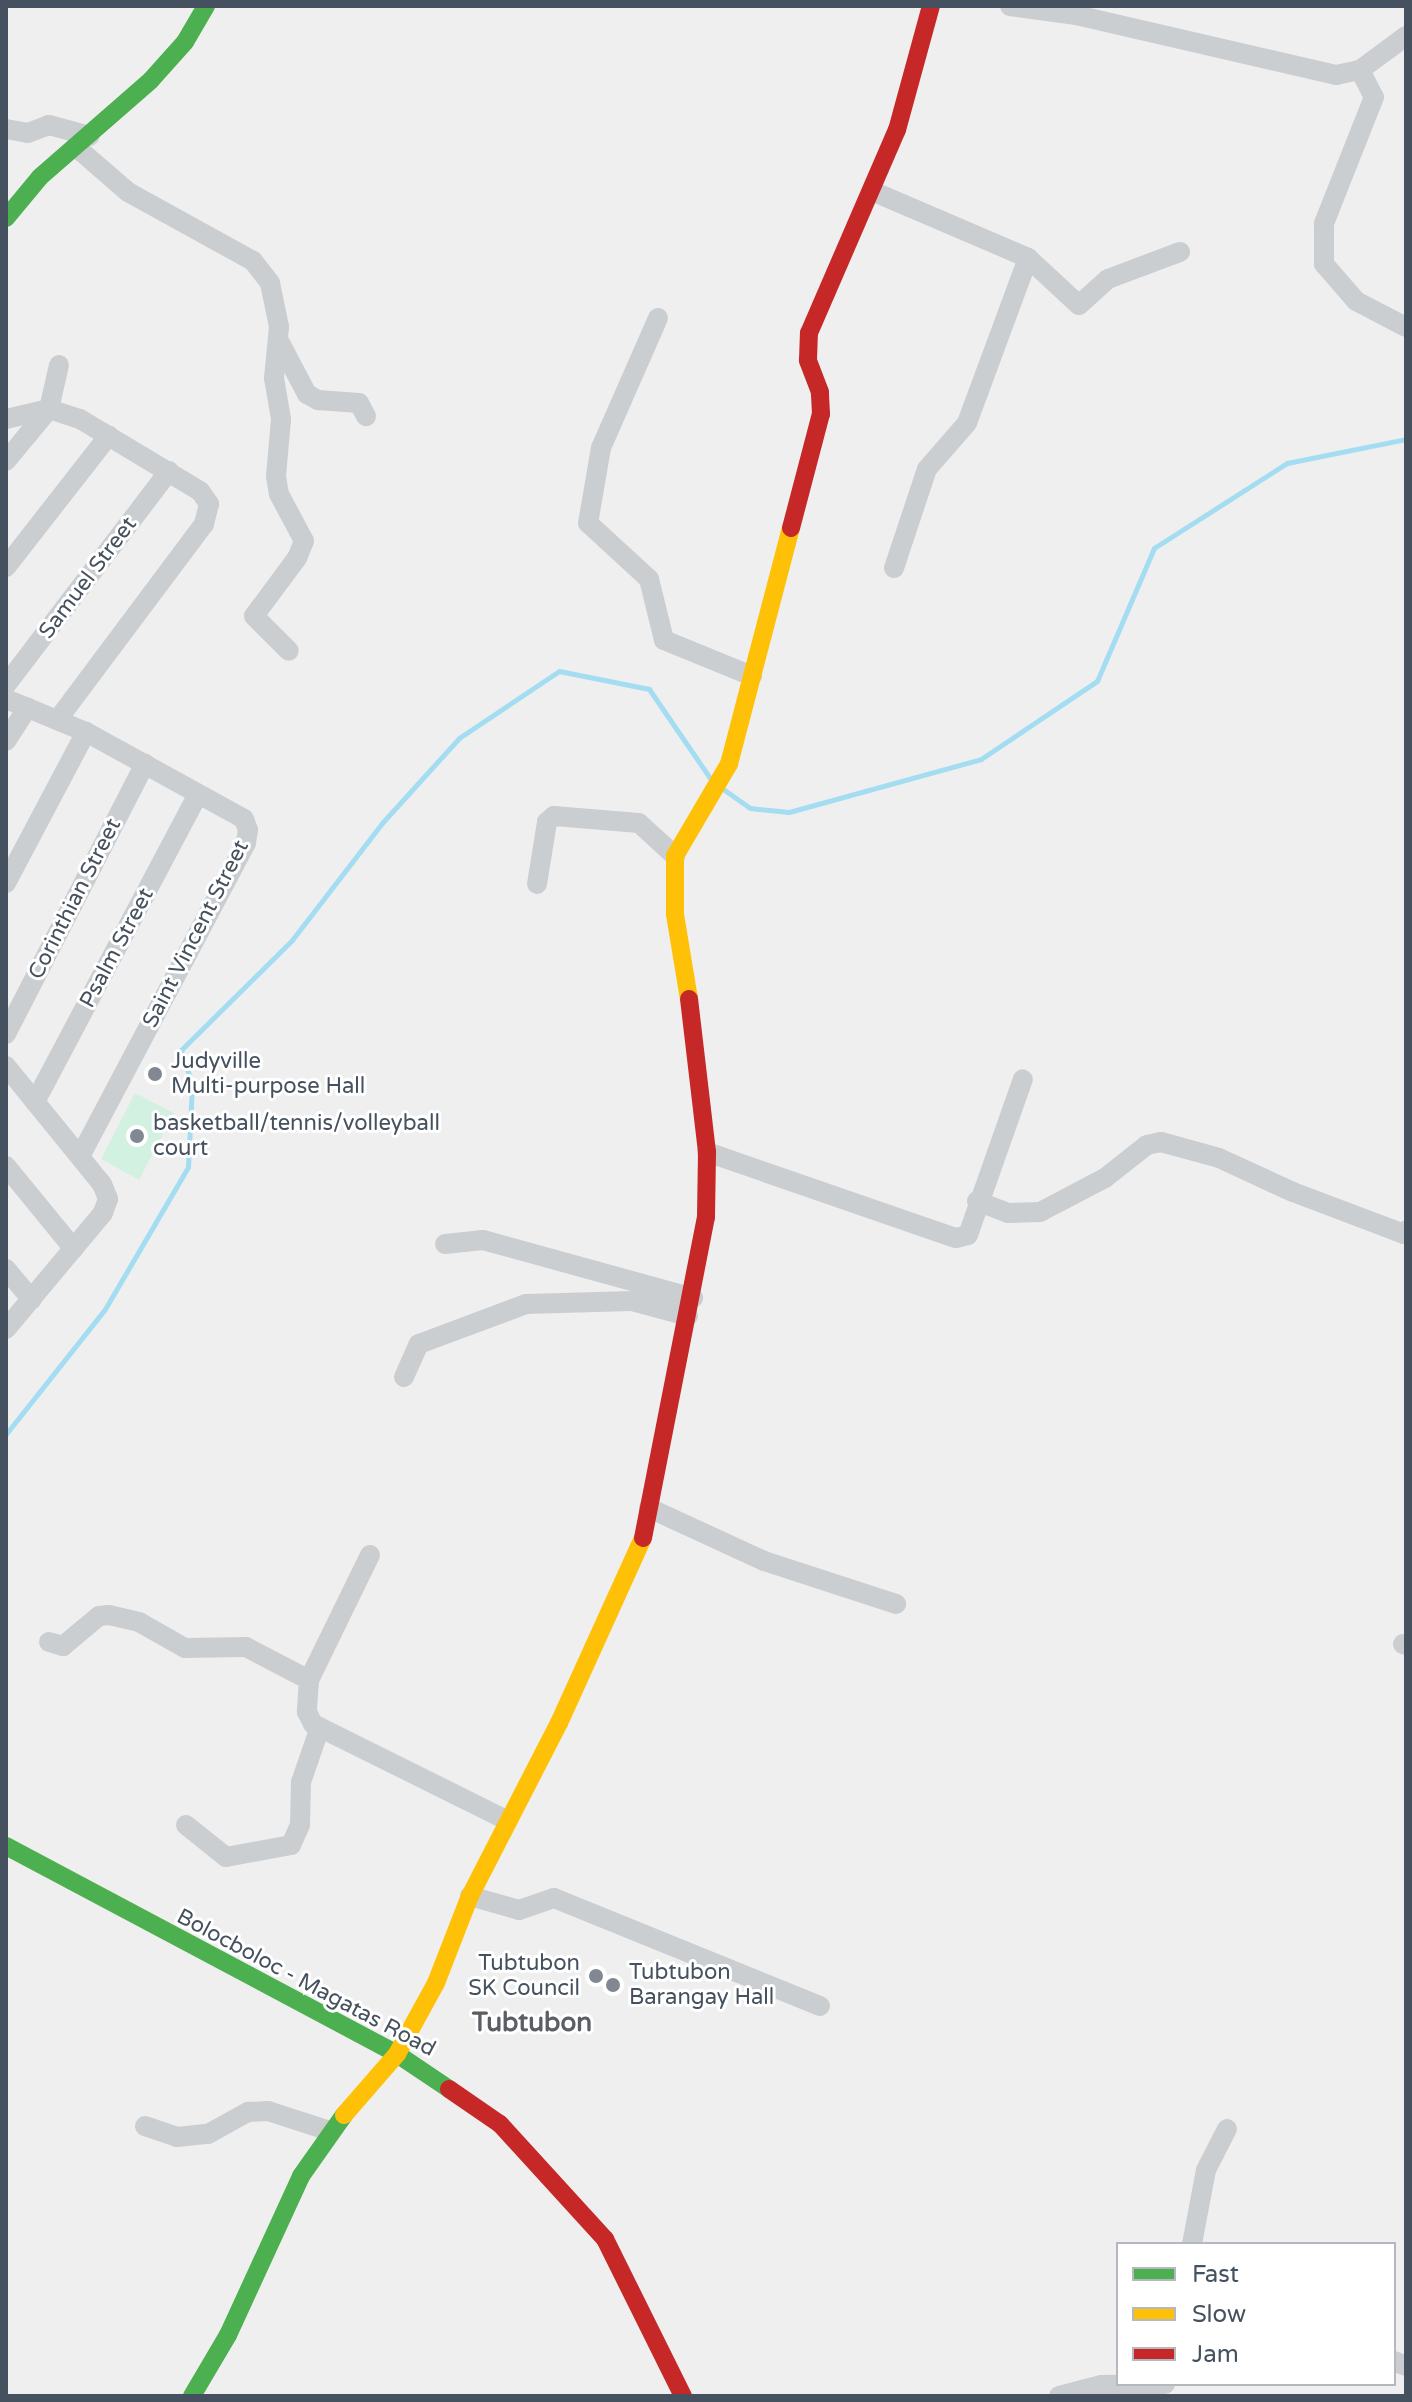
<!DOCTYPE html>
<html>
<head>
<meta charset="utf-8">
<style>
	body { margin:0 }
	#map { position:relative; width:1412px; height:2402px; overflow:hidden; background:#f0efef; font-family:"Varela Round",sans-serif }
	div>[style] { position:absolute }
	.green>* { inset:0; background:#d2f1e0 }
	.stream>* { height:5px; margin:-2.5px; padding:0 2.5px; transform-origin:2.5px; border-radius:2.5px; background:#a4ddf2 }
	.street>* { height:20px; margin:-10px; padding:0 10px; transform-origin:10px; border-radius:10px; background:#cbced1 }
	.fast>* { height:18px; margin:-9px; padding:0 9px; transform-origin:9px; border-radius:9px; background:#4caf50 }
	.slow>* { height:18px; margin:-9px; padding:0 9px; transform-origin:9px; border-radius:9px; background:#ffc107 }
	.jam>* { height:18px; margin:-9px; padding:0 9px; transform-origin:9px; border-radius:9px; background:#c62828 }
	.dots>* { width:22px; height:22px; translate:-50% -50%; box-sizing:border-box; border:4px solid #fff; border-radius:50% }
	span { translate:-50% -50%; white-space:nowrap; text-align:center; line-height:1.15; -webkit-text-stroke:6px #fff; paint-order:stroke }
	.street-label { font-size:22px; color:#45515e }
	.poi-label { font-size:22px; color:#45515e }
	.left { translate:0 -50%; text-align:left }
	.right { translate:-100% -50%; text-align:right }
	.quarter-label { font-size:26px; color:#5b5e64; font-weight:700 }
	.frame { position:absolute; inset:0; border:8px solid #45515e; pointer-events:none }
	.legend { position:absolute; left:1116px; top:2242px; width:280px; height:144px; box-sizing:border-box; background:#fff; border:2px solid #b5b9bf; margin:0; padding:10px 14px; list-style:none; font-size:24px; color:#45515e }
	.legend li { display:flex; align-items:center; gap:16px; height:40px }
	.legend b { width:40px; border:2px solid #b5b9bf }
</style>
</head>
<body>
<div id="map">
	<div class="green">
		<div style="clip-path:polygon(135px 1093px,174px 1113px,139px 1180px,101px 1159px)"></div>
	</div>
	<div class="stream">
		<div style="left:723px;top:789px;width:33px;rotate:35deg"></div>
		<div style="left:750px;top:808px;width:39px;rotate:6deg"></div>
		<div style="left:789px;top:812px;width:199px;rotate:-15.4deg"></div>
		<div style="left:981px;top:759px;width:140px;rotate:-33.9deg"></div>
		<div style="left:1097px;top:681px;width:145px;rotate:-66.8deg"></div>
		<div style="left:1154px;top:548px;width:158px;rotate:-32.6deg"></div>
		<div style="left:1287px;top:463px;width:121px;rotate:-11.4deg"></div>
		<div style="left:6px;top:1434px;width:159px;rotate:-51.6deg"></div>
		<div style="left:105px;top:1309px;width:164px;rotate:-59.7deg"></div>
		<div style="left:188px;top:1167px;width:83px;rotate:-87.2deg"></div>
		<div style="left:192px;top:1084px;width:36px;rotate:-108deg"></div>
		<div style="left:181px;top:1050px;width:156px;rotate:-44.7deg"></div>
		<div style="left:292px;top:940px;width:148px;rotate:-52.4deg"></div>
		<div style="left:382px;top:823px;width:115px;rotate:-47.8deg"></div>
		<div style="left:459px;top:738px;width:120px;rotate:-33.8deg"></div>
		<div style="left:559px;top:671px;width:92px;rotate:11.3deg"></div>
		<div style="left:649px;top:689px;width:112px;rotate:55.6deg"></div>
	</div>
	<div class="street">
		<div style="left:1010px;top:6px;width:67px;rotate:7.8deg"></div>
		<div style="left:1076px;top:15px;width:267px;rotate:13deg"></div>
		<div style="left:1336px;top:75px;width:25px;rotate:-12deg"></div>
		<div style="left:1360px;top:70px;width:57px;rotate:-36.5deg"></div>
		<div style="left:1360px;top:70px;width:30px;rotate:63deg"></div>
		<div style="left:1374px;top:97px;width:136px;rotate:111.6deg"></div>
		<div style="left:1324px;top:223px;width:41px;rotate:90deg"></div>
		<div style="left:1324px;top:264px;width:49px;rotate:49.1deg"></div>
		<div style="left:1356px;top:301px;width:56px;rotate:27.5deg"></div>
		<div style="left:6px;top:129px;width:22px;rotate:10deg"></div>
		<div style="left:28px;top:133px;width:22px;rotate:-21deg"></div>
		<div style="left:49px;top:125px;width:42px;rotate:15deg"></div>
		<div style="left:76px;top:147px;width:69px;rotate:40.9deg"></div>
		<div style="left:128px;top:192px;width:143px;rotate:28.9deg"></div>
		<div style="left:253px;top:261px;width:28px;rotate:52deg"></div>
		<div style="left:270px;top:283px;width:45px;rotate:78.4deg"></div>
		<div style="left:279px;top:327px;width:51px;rotate:95.6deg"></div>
		<div style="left:274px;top:378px;width:42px;rotate:80.3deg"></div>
		<div style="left:281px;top:419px;width:57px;rotate:95deg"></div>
		<div style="left:276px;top:476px;width:18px;rotate:81deg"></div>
		<div style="left:279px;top:494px;width:53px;rotate:62deg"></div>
		<div style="left:304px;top:541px;width:18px;rotate:112deg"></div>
		<div style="left:297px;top:558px;width:72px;rotate:126.6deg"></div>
		<div style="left:254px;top:616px;width:49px;rotate:45deg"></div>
		<div style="left:872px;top:191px;width:170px;rotate:23.2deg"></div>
		<div style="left:1028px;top:258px;width:69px;rotate:42.7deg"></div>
		<div style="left:1079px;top:305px;width:39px;rotate:-42deg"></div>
		<div style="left:1108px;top:279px;width:77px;rotate:-20.6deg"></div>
		<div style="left:658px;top:318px;width:142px;rotate:113.7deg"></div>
		<div style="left:601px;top:448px;width:76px;rotate:99.8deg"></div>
		<div style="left:588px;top:523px;width:83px;rotate:42.6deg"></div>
		<div style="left:649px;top:579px;width:63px;rotate:76.2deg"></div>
		<div style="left:664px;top:640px;width:95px;rotate:22.2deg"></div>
		<div style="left:279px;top:341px;width:60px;rotate:62.2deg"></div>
		<div style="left:307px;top:394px;width:13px;rotate:29deg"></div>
		<div style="left:318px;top:400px;width:41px;rotate:4.2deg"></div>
		<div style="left:359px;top:403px;width:15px;rotate:62deg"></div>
		<div style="left:6px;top:419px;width:44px;rotate:-13.1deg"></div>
		<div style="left:49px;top:409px;width:33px;rotate:18deg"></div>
		<div style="left:80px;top:419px;width:140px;rotate:31deg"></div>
		<div style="left:200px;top:491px;width:16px;rotate:55deg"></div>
		<div style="left:209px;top:504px;width:21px;rotate:104deg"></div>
		<div style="left:204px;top:524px;width:244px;rotate:126.8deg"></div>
		<div style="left:6px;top:461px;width:67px;rotate:-50.4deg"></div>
		<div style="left:49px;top:409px;width:45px;rotate:-77.2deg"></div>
		<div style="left:6px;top:567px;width:167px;rotate:-52deg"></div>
		<div style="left:894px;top:568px;width:104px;rotate:-71.6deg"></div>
		<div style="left:927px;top:469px;width:61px;rotate:-49deg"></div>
		<div style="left:967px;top:423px;width:176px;rotate:-69.7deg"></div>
		<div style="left:6px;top:685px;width:269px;rotate:-52.7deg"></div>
		<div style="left:6px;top:699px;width:87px;rotate:22.4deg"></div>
		<div style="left:86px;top:732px;width:180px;rotate:28.8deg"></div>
		<div style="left:244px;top:819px;width:12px;rotate:70deg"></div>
		<div style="left:248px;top:830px;width:13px;rotate:99deg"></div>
		<div style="left:246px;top:843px;width:354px;rotate:117.9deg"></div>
		<div style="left:6px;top:741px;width:40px;rotate:-57.1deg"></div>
		<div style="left:6px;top:883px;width:171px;rotate:-62.1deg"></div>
		<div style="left:537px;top:884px;width:63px;rotate:-80.8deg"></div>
		<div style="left:547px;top:822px;width:9px;rotate:-41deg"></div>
		<div style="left:554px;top:816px;width:85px;rotate:4.7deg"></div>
		<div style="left:639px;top:823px;width:49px;rotate:42.5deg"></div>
		<div style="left:6px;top:1034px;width:304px;rotate:-62.8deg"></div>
		<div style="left:6px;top:1066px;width:152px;rotate:50.9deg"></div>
		<div style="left:102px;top:1184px;width:16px;rotate:68deg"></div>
		<div style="left:108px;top:1199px;width:15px;rotate:110deg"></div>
		<div style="left:103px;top:1213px;width:151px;rotate:129.9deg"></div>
		<div style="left:35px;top:1102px;width:348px;rotate:-62.1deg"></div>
		<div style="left:707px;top:1152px;width:263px;rotate:19.1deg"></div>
		<div style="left:956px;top:1238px;width:12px;rotate:-14deg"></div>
		<div style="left:968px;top:1235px;width:165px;rotate:-70.6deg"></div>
		<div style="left:6px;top:1166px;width:107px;rotate:50.7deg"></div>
		<div style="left:977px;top:1201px;width:33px;rotate:21deg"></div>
		<div style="left:1008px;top:1213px;width:32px;rotate:-2deg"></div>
		<div style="left:1040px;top:1212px;width:73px;rotate:-27.6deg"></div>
		<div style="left:1105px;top:1178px;width:53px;rotate:-38.2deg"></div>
		<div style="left:1147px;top:1145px;width:14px;rotate:-12deg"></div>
		<div style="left:1161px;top:1142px;width:60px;rotate:15.4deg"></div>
		<div style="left:1219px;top:1158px;width:81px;rotate:24.7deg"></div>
		<div style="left:1293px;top:1192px;width:119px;rotate:20.7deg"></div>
		<div style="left:1404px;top:1234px;width:4px;rotate:-63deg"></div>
		<div style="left:445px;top:1244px;width:38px;rotate:-6deg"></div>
		<div style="left:483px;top:1240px;width:218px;rotate:15.4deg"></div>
		<div style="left:6px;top:1269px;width:40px;rotate:50deg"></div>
		<div style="left:404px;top:1377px;width:36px;rotate:-66deg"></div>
		<div style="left:419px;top:1344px;width:114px;rotate:-20.5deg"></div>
		<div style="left:526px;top:1304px;width:106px;rotate:-1.6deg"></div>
		<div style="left:632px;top:1301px;width:58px;rotate:15deg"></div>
		<div style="left:649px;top:1508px;width:127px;rotate:24.7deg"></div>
		<div style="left:764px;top:1561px;width:139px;rotate:18deg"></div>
		<div style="left:49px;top:1642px;width:15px;rotate:16deg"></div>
		<div style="left:63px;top:1646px;width:47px;rotate:-39.8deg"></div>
		<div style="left:99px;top:1616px;width:10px;rotate:-6deg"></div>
		<div style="left:109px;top:1615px;width:31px;rotate:13deg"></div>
		<div style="left:139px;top:1622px;width:53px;rotate:29.5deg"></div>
		<div style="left:185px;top:1648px;width:61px;rotate:-0.9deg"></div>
		<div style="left:246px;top:1647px;width:71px;rotate:27.6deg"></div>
		<div style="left:309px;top:1680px;width:32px;rotate:94deg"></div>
		<div style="left:307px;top:1712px;width:13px;rotate:63deg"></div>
		<div style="left:313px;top:1724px;width:216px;rotate:26.4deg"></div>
		<div style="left:1403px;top:1644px;width:3px;rotate:18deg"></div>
		<div style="left:309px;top:1680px;width:139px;rotate:-64deg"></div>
		<div style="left:186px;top:1825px;width:51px;rotate:38.7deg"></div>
		<div style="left:226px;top:1857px;width:66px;rotate:-10.5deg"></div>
		<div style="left:291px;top:1845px;width:22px;rotate:-66deg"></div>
		<div style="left:300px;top:1825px;width:43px;rotate:-88.7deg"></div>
		<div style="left:301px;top:1782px;width:58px;rotate:-70.9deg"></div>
		<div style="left:470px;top:1896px;width:51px;rotate:15.9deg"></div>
		<div style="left:519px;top:1910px;width:37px;rotate:-19deg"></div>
		<div style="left:554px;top:1898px;width:287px;rotate:22.1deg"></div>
		<div style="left:145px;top:2126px;width:34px;rotate:19deg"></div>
		<div style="left:177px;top:2137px;width:31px;rotate:-6deg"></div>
		<div style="left:208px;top:2134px;width:46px;rotate:-28.8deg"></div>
		<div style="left:248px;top:2112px;width:20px;rotate:-3deg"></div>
		<div style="left:268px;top:2111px;width:65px;rotate:17.9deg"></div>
		<div style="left:1192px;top:2244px;width:75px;rotate:-79.3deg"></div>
		<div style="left:1206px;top:2170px;width:46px;rotate:-62.9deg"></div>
		<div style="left:1394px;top:2361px;width:13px;rotate:23deg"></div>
		<div style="left:1059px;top:2396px;width:43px;rotate:-14.7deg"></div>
		<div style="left:1101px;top:2385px;width:64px;rotate:-0.9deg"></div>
	</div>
	<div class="fast">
		<div style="left:6px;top:218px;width:53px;rotate:-50.3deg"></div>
		<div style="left:40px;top:177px;width:147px;rotate:-41.1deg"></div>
		<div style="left:151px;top:80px;width:51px;rotate:-48.2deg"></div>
		<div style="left:185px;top:42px;width:42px;rotate:-59.7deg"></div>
		<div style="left:6px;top:1846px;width:443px;rotate:28deg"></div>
		<div style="left:397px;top:2054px;width:63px;rotate:33.9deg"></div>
		<div style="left:192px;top:2396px;width:71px;rotate:-59.5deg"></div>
		<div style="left:228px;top:2335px;width:175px;rotate:-65.3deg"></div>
		<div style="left:301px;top:2176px;width:75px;rotate:-54.8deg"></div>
	</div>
	<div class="slow">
		<div style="left:689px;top:999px;width:86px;rotate:-99.4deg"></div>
		<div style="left:675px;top:914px;width:58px;rotate:-90deg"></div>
		<div style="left:675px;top:856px;width:107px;rotate:-59.6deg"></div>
		<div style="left:729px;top:764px;width:244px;rotate:-75.3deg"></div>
		<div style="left:344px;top:2115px;width:81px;rotate:-49deg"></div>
		<div style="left:397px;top:2054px;width:81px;rotate:-61.2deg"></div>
		<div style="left:436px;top:1983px;width:93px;rotate:-68.7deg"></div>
		<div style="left:470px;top:1896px;width:195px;rotate:-62.8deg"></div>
		<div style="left:559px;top:1723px;width:203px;rotate:-65.6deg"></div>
	</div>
	<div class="jam">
		<div style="left:791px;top:528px;width:118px;rotate:-75.3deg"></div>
		<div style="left:821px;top:414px;width:22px;rotate:-93deg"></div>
		<div style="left:820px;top:392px;width:34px;rotate:-111deg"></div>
		<div style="left:808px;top:360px;width:27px;rotate:-88deg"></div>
		<div style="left:809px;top:333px;width:221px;rotate:-66.6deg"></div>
		<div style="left:897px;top:130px;width:129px;rotate:-74.7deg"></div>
		<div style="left:643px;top:1538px;width:327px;rotate:-78.9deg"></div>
		<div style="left:706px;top:1217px;width:65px;rotate:-89.1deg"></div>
		<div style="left:707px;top:1152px;width:154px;rotate:-96.7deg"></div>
		<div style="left:449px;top:2089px;width:62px;rotate:34.5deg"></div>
		<div style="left:500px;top:2124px;width:156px;rotate:47.6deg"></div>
		<div style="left:605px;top:2239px;width:175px;rotate:63.6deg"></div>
	</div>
	<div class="dots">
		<div style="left:155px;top:1074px;background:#818891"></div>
		<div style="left:137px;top:1136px;background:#818891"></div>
		<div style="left:596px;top:1976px;background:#818891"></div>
		<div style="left:613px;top:1985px;background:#818891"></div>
	</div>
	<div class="street-label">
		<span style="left:88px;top:578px;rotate:-53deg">Samuel Street</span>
		<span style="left:75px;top:899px;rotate:-63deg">Corinthian Street</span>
		<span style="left:196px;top:934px;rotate:-63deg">Saint Vincent Street</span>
		<span style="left:117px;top:948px;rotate:-62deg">Psalm Street</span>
		<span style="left:306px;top:1983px;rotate:28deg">Bolocboloc - Magatas Road</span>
	</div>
	<div class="poi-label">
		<span class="left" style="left:171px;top:1074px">Judyville<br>Multi-purpose Hall</span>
		<span class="left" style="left:153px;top:1136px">basketball/tennis/volleyball<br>court</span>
		<span class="right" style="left:580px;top:1976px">Tubtubon<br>SK Council</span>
		<span class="left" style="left:629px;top:1985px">Tubtubon<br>Barangay Hall</span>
	</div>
	<div class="quarter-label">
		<span style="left:532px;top:2023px">Tubtubon</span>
	</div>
	<div class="frame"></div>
	<ul class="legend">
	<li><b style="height:10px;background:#4caf50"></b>Fast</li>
	<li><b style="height:10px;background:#ffc107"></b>Slow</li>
	<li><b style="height:10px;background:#c62828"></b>Jam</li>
	</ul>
</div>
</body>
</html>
